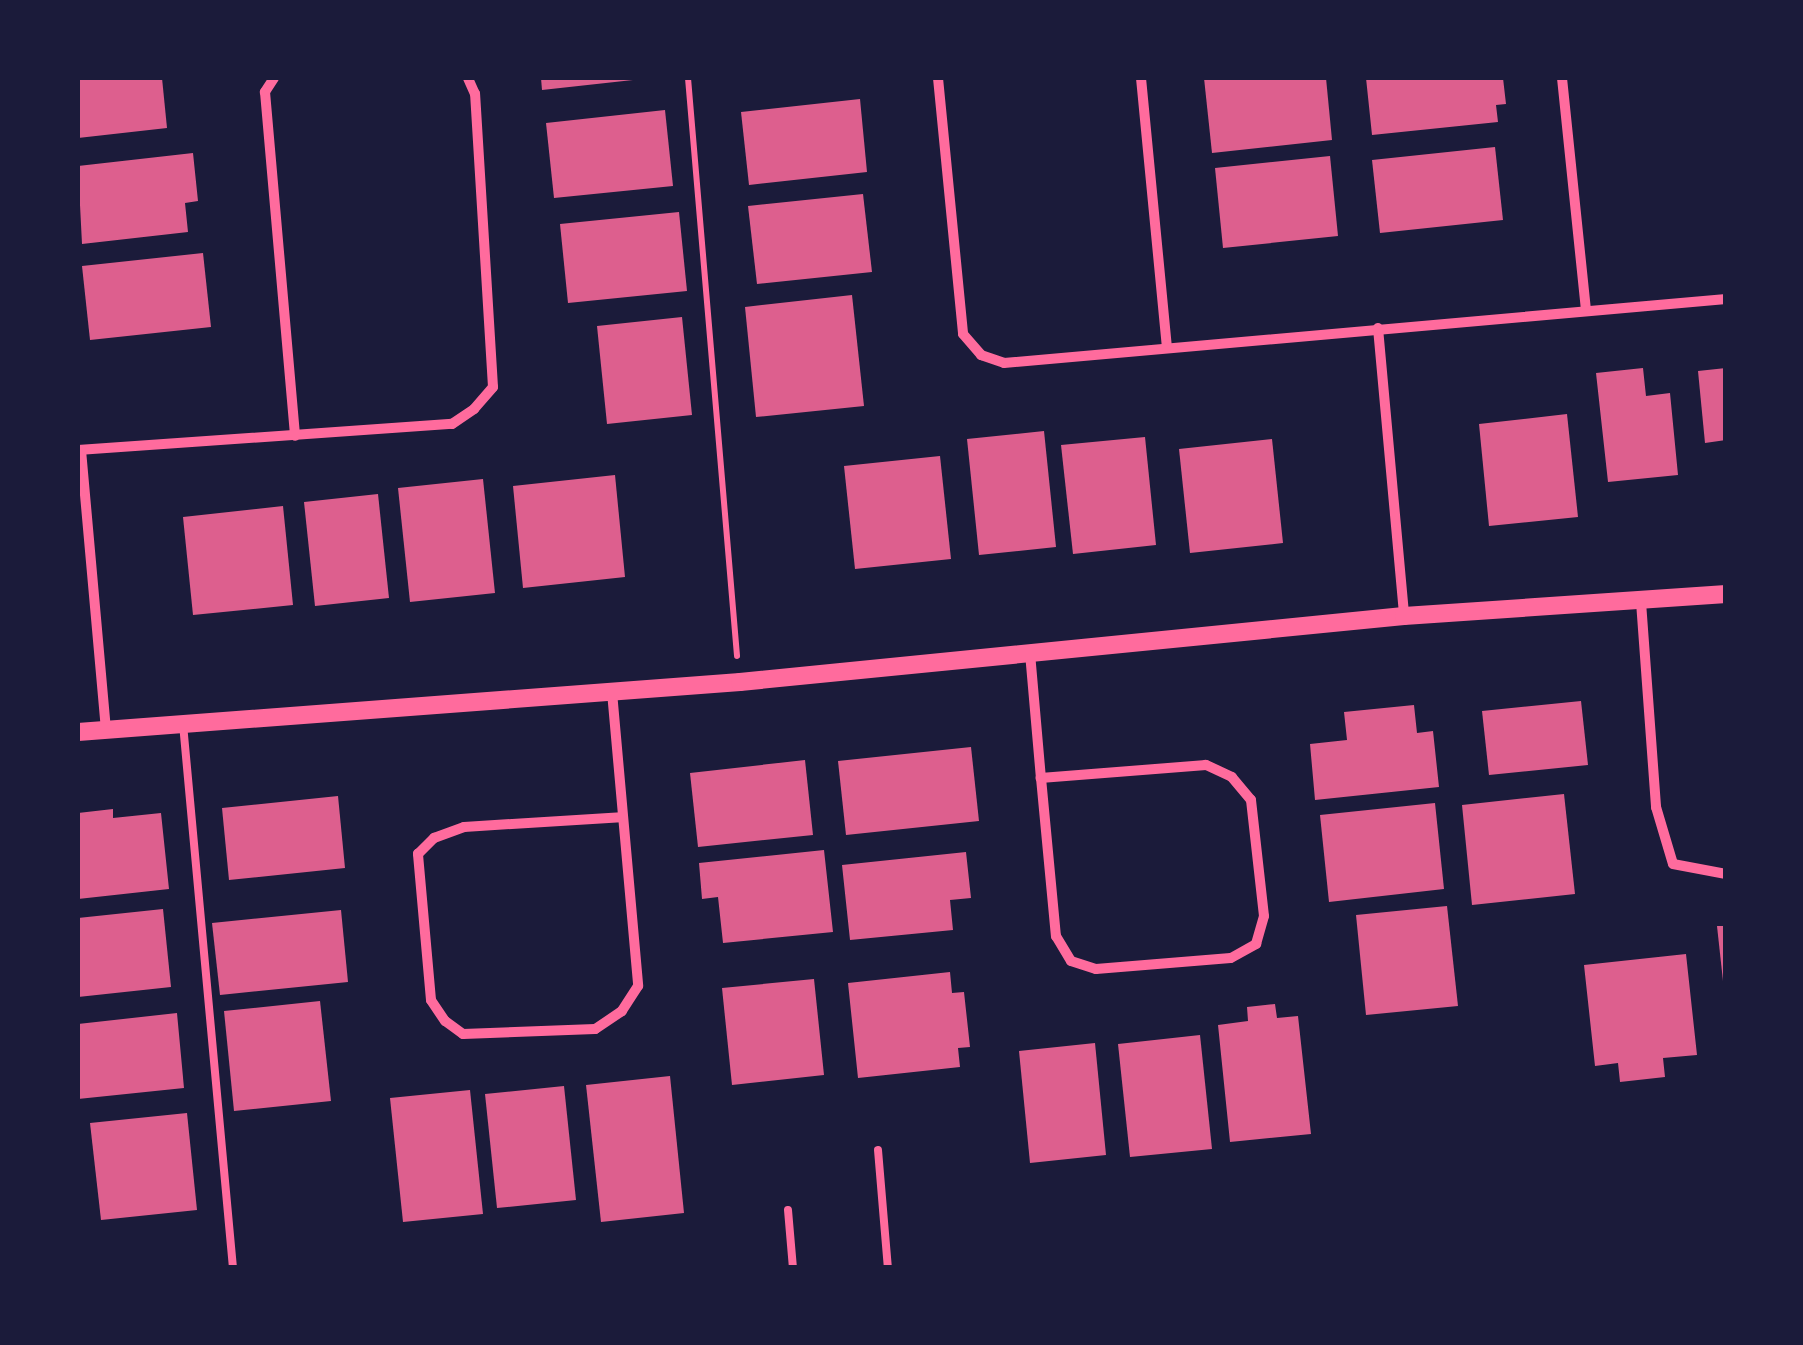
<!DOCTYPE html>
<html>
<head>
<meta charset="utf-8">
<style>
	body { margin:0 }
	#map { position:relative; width:1803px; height:1345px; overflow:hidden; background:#1b1b3a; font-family:"Public Sans",sans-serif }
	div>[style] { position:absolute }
	.building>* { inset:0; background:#dd5f8e }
	.path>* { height:6px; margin:-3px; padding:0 3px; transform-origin:3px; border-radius:3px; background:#ff6b9d }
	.service>* { height:8px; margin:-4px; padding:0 4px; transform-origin:4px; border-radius:4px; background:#ff6b9d }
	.minor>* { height:10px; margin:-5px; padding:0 5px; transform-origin:5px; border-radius:5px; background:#ff6b9d }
	.tertiary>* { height:18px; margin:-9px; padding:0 9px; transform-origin:9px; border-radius:9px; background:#ff6b9d }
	span { translate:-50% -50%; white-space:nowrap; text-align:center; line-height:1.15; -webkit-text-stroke:8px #1b1b3a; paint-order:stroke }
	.frame { position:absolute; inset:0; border:80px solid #1b1b3a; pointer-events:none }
</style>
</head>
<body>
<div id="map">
	<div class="building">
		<div style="clip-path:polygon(78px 78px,162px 78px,167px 128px,78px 138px)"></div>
		<div style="clip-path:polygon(541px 78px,633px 78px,633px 80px,542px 90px)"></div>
		<div style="clip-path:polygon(1204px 78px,1326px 78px,1332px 140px,1212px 153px)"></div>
		<div style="clip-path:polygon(1366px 78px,1503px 78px,1506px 104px,1496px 105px,1498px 122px,1372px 135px)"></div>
		<div style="clip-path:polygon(860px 99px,867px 172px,749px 185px,741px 112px)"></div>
		<div style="clip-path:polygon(665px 110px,673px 186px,554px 198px,546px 123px)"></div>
		<div style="clip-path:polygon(1495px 147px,1503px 220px,1380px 233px,1372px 160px)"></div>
		<div style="clip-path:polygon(193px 153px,198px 201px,185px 203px,188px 232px,82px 244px,78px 166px)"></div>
		<div style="clip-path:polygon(1330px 156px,1338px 236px,1223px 248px,1215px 168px)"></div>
		<div style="clip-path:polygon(863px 194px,872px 272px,757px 284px,748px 206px)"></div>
		<div style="clip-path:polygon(679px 212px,687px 291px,568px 303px,560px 224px)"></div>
		<div style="clip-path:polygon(203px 253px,211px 327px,90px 340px,82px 266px)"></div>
		<div style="clip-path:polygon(852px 295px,864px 406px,756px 417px,745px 307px)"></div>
		<div style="clip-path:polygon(682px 317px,692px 415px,607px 424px,597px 326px)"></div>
		<div style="clip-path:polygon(1643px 368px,1646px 396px,1670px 393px,1678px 475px,1608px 482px,1596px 373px)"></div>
		<div style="clip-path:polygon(1726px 368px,1726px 440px,1705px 443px,1698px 371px)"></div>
		<div style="clip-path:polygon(1567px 414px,1578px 517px,1489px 526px,1479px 424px)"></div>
		<div style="clip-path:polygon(1044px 431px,1056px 547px,979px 555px,967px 439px)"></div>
		<div style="clip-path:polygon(1145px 437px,1156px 545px,1073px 554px,1061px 445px)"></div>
		<div style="clip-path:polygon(1272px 439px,1283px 543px,1190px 553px,1179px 449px)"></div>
		<div style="clip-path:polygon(940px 456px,951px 559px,855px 569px,844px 466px)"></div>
		<div style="clip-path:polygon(615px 475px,625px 577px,523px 588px,513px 486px)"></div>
		<div style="clip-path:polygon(483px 479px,495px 593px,410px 602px,398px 488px)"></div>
		<div style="clip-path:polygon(378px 494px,389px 598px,315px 606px,304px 502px)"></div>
		<div style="clip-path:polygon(283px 506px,293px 605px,193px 615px,183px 517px)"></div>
		<div style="clip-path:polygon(1581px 701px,1588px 765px,1489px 775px,1482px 711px)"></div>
		<div style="clip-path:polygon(1414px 705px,1417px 733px,1433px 731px,1439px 787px,1315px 800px,1310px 744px,1347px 740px,1344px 712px)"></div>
		<div style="clip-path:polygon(971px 747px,979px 821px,846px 835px,838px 761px)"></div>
		<div style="clip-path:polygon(805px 760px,813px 835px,698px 847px,690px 773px)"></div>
		<div style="clip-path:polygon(1564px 794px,1575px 894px,1472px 905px,1462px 805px)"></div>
		<div style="clip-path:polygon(338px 796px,345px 868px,229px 880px,222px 808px)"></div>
		<div style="clip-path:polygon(1435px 803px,1444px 889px,1329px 902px,1320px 815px)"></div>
		<div style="clip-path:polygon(113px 809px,113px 818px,161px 813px,169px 889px,78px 899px,78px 813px)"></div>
		<div style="clip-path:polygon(824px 850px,833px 932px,723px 943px,718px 897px,702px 899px,699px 863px)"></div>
		<div style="clip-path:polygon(966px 852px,971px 898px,950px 900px,953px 930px,850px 940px,842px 865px)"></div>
		<div style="clip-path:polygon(1447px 906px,1458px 1006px,1366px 1015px,1356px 915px)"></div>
		<div style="clip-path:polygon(163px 909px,171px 987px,78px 997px,78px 918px)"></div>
		<div style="clip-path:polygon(341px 910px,348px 982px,220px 995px,212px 923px)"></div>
		<div style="clip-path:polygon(1717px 926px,1726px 926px,1726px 981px,1723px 981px)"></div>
		<div style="clip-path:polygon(1686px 954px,1697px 1055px,1663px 1058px,1665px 1077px,1620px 1082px,1618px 1063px,1595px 1066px,1584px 965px)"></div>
		<div style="clip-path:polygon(950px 972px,952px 993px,964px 992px,970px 1047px,958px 1048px,960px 1067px,858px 1078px,848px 983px)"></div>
		<div style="clip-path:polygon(814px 979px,824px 1075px,732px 1085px,722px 988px)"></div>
		<div style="clip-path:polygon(320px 1001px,331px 1101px,234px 1111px,224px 1011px)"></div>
		<div style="clip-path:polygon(1275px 1004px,1277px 1018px,1298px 1016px,1311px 1134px,1230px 1142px,1218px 1025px,1248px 1021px,1247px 1007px)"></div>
		<div style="clip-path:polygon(177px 1013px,184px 1088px,78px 1099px,78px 1024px)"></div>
		<div style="clip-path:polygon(1200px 1035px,1212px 1149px,1130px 1157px,1118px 1044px)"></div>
		<div style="clip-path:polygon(1095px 1043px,1106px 1155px,1030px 1163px,1019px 1051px)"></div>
		<div style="clip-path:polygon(670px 1076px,684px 1213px,601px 1222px,586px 1085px)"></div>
		<div style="clip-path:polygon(564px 1086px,576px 1200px,497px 1208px,485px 1094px)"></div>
		<div style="clip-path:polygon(470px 1090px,483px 1214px,403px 1222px,390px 1098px)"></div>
		<div style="clip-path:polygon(187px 1113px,197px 1210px,101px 1220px,90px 1123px)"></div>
	</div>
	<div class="path">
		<div style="left:688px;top:78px;width:580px;rotate:85.15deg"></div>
	</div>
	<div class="service">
		<div style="left:183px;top:724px;width:546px;rotate:84.75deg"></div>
		<div style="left:878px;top:1150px;width:118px;rotate:85.2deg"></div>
		<div style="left:788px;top:1210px;width:58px;rotate:85.1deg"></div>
	</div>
	<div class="minor">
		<div style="left:274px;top:78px;width:17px;rotate:123deg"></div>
		<div style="left:265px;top:92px;width:345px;rotate:85deg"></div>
		<div style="left:938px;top:78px;width:257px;rotate:84.4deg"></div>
		<div style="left:963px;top:334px;width:28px;rotate:49deg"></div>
		<div style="left:981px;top:355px;width:24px;rotate:19deg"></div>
		<div style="left:1004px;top:363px;width:725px;rotate:-5.07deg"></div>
		<div style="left:1141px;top:78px;width:270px;rotate:84.5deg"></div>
		<div style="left:1562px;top:78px;width:233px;rotate:84.1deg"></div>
		<div style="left:1378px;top:328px;width:289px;rotate:84.8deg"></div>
		<div style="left:78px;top:450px;width:375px;rotate:-4deg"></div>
		<div style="left:452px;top:424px;width:27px;rotate:-34deg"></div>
		<div style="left:474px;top:409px;width:29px;rotate:-49deg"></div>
		<div style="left:493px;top:387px;width:294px;rotate:-93.5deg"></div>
		<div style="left:475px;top:94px;width:17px;rotate:-114deg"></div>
		<div style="left:81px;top:450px;width:280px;rotate:84.9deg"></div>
		<div style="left:1641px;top:602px;width:206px;rotate:85.8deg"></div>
		<div style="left:1656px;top:807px;width:59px;rotate:73.4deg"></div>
		<div style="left:1673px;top:864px;width:54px;rotate:10.7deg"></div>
		<div style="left:1030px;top:653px;width:125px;rotate:85deg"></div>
		<div style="left:1041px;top:778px;width:159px;rotate:84.6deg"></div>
		<div style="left:1056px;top:936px;width:29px;rotate:59deg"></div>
		<div style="left:1071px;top:961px;width:26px;rotate:18deg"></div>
		<div style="left:1096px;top:969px;width:135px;rotate:-4.7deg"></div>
		<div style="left:1231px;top:958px;width:29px;rotate:-29deg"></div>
		<div style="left:1256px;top:944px;width:29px;rotate:-74deg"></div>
		<div style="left:1264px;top:916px;width:117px;rotate:-96.4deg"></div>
		<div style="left:1251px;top:800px;width:30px;rotate:-130deg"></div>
		<div style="left:1232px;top:777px;width:29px;rotate:-155deg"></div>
		<div style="left:1206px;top:765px;width:166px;rotate:175.5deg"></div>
		<div style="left:612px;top:692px;width:295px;rotate:84.9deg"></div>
		<div style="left:638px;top:986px;width:30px;rotate:123deg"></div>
		<div style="left:622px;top:1011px;width:32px;rotate:146deg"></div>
		<div style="left:595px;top:1029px;width:132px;rotate:177.8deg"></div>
		<div style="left:463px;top:1034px;width:22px;rotate:-144deg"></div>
		<div style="left:445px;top:1021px;width:25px;rotate:-124deg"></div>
		<div style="left:431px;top:1000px;width:147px;rotate:-95.1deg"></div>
		<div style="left:418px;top:854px;width:23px;rotate:-45deg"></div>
		<div style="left:434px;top:838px;width:32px;rotate:-20deg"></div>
		<div style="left:464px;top:827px;width:157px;rotate:-3.6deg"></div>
	</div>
	<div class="tertiary">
		<div style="left:78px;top:732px;width:664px;rotate:-4.32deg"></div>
		<div style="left:740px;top:682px;width:667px;rotate:-5.68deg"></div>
		<div style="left:1404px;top:616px;width:323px;rotate:-3.9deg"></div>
	</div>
	<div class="frame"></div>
</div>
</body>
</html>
